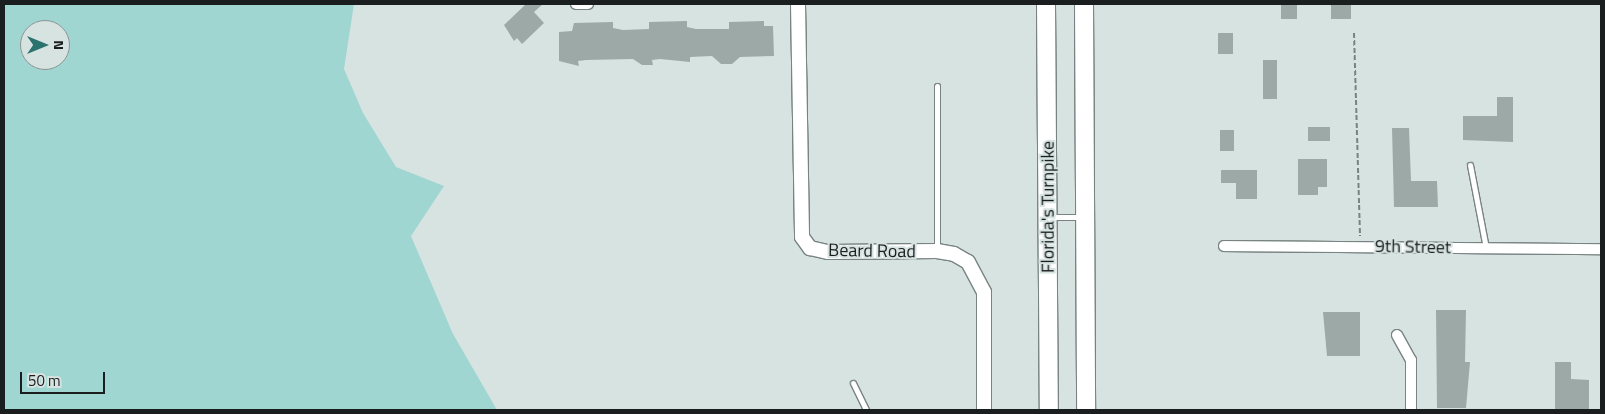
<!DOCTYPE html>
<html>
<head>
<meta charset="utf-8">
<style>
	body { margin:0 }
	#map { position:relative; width:1605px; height:414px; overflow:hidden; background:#d7e3e1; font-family:"Titillium Web",sans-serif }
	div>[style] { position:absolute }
	.green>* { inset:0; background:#a0d6d1 }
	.building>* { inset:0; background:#9da9a7 }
	.path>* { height:2px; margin-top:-1px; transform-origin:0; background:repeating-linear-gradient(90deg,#7a8281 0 5px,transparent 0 7.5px) }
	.roads { filter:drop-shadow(1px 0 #788382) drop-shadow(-1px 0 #788382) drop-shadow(0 1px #788382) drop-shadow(0 -1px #788382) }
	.lane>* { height:5px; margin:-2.5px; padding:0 2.5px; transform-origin:2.5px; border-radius:2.5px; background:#fff }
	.street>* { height:10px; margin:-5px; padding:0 5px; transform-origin:5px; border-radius:5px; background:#fff }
	.secondary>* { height:14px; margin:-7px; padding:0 7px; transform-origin:7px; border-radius:7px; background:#fff }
	.highway>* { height:18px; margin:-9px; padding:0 9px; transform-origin:9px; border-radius:9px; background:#fff }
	span { translate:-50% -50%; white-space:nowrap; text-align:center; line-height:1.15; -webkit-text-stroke:4px #d7e3e1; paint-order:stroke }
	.street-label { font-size:18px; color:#1a1e1e }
	.frame { position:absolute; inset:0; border:5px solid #1a1e1e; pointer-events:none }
	.north { position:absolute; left:20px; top:20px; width:50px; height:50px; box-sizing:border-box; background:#d7e3e1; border:1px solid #8b9493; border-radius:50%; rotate:90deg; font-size:14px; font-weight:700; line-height:20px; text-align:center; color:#1a1e1e }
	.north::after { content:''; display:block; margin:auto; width:18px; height:22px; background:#2a736e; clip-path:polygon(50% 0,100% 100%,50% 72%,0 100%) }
	.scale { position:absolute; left:20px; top:372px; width:85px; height:22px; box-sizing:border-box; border:2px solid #1a1e1e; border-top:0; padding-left:6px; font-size:15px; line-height:18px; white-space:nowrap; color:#1a1e1e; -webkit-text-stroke:4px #d7e3e1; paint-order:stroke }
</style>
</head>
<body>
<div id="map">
	<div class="green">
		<div style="clip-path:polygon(evenodd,4px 4px,354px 4px,344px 69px,363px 113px,396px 167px,444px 186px,411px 236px,453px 334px,497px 410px,4px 410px,4px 4px,30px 30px,60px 30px,60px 60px,30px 60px,30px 30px)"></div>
	</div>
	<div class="building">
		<div style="clip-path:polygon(526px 4px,543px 4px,534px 12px,544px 23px,522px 44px,517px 38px,514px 41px,504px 25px)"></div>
		<div style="clip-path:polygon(1281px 4px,1297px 4px,1297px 19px,1281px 19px)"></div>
		<div style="clip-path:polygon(1331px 4px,1351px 4px,1351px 19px,1331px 19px)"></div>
		<div style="clip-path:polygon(687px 21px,687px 27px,696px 29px,729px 29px,729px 22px,764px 21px,764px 26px,773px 26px,774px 56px,740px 57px,732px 64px,721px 64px,712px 56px,690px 57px,690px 62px,660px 59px,652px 60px,653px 65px,642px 65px,633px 59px,586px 60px,578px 61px,579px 66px,559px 61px,559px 32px,572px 31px,574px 23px,613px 22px,613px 28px,623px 30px,649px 29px,649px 22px)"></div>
		<div style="clip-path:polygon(1218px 33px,1233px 33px,1233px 54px,1218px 54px)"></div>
		<div style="clip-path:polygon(1263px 60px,1277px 60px,1277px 99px,1263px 99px)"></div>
		<div style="clip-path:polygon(1497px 97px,1513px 97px,1513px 142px,1463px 140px,1463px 116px,1497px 116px)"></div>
		<div style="clip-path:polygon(1308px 127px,1330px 127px,1330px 141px,1308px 141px)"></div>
		<div style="clip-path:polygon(1392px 128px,1409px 128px,1411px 181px,1437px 181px,1438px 207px,1394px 207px)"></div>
		<div style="clip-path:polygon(1220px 130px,1234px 130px,1234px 151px,1220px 151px)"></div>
		<div style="clip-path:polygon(1298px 159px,1327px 159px,1327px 187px,1318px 187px,1318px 195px,1298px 195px)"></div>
		<div style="clip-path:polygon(1221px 170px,1257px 170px,1257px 199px,1236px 199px,1236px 183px,1221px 183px)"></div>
		<div style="clip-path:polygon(1436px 310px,1466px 310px,1465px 362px,1470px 362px,1466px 408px,1437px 408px)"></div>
		<div style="clip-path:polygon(1323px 312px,1360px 312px,1360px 356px,1327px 356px)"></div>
		<div style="clip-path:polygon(1555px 362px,1571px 362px,1571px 379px,1589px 380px,1589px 409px,1555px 409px)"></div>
	</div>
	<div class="path">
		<div style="left:1354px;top:33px;width:203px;rotate:88.3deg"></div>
	</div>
	<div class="roads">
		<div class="lane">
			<div style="left:1470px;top:165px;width:85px;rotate:79.1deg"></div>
			<div style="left:1050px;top:217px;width:32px"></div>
			<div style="left:937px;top:251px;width:165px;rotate:-90deg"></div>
			<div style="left:853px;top:383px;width:30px;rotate:64deg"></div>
		</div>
		<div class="street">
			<div style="left:576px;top:4px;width:12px"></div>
			<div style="left:1224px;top:246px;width:377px;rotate:0.5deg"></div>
			<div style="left:1397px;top:335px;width:29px;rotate:61deg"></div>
			<div style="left:1411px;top:360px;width:50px;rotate:90deg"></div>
		</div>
		<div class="secondary">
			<div style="left:798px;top:4px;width:233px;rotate:89deg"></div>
			<div style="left:802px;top:237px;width:14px;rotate:54deg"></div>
			<div style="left:810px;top:248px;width:18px;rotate:13deg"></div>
			<div style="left:828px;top:252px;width:109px;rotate:-0.5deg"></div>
			<div style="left:937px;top:251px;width:17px;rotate:10deg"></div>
			<div style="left:954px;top:254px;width:16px;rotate:30deg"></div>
			<div style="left:968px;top:262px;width:34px;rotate:62deg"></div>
			<div style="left:984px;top:292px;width:118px;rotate:90deg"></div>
		</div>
		<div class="highway">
			<div style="left:1046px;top:4px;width:406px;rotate:89.6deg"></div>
			<div style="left:1084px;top:4px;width:406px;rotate:89.7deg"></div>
		</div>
	</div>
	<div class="street-label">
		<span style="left:1048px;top:207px;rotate:-90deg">Florida's Turnpike</span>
		<span style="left:1413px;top:247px;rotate:1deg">9th Street</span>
		<span style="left:872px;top:251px;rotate:1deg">Beard Road</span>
	</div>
	<div class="frame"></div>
	<div class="north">N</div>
	<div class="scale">50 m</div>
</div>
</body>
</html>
